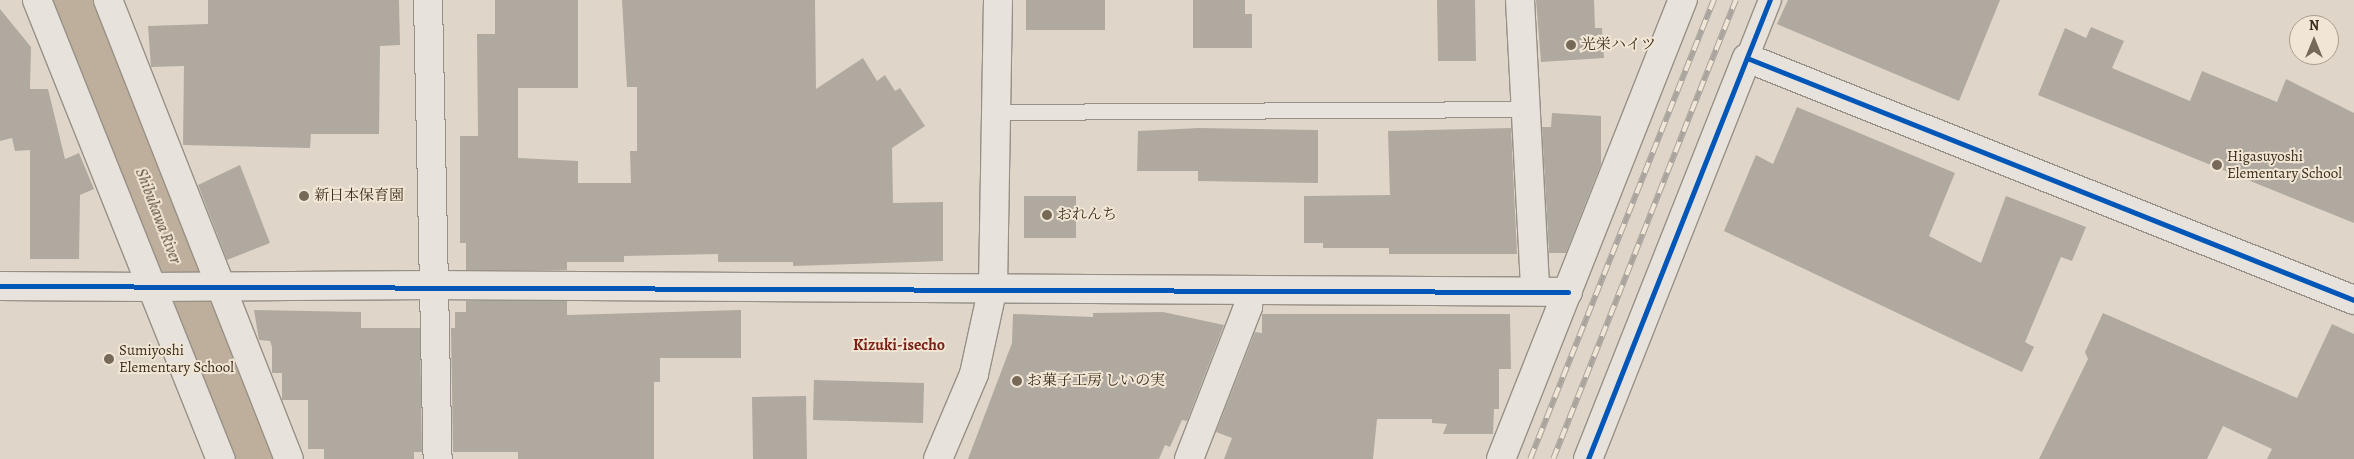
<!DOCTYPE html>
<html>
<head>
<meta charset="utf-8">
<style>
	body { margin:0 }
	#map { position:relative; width:2354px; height:459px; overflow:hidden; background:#dfd6c9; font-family:Alegreya,"Noto Serif JP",serif }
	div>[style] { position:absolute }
	.river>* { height:62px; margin:-31px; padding:0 31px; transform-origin:31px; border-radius:31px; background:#bdaf9b }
	.building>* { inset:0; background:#b0a99f }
	.roads { filter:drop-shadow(1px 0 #979086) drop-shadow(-1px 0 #979086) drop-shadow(0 1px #979086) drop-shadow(0 -1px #979086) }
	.service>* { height:15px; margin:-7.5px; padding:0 7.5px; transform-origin:7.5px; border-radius:7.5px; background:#e7e2db }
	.pedestrian>* { height:22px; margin:-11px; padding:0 11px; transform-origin:11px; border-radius:11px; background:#e7e2db }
	.minor>* { height:28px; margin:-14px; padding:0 14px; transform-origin:14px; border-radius:14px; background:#e7e2db }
	.tertiary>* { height:28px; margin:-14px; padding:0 14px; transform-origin:14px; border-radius:14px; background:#e7e2db }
	.rail>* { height:5.5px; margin-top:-2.75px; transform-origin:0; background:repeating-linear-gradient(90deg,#f1e6d5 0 11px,#a9a49d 0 22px); box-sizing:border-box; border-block:1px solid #a9a49d }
	.cycleway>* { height:5px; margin:-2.5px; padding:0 2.5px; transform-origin:2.5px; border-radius:2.5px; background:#0057b8 }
	.dots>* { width:14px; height:14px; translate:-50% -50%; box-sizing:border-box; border:2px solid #f1e6d5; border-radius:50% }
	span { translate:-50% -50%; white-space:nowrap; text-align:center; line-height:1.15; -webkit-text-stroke:4px #f1e6d5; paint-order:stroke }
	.poi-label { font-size:15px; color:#3d2e1b }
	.left { translate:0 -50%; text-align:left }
	.water-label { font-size:16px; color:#5a4a36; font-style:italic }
	.neighbourhood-label { font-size:16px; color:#7a1f14; font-weight:700 }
	.north { position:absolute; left:2289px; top:15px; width:50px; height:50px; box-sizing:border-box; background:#f1e6d5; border:1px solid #a99c8b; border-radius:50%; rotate:0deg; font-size:14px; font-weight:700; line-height:20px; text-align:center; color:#3d2e1b }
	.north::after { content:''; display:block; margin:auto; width:18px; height:22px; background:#766958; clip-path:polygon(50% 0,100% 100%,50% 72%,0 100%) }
</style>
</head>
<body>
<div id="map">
	<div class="river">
		<div style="left:73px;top:0;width:493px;rotate:68.6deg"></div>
	</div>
	<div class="building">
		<div style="clip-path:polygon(208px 0,399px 0,400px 45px,380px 46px,379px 134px,311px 134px,310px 148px,183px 145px,184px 66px,151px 67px,148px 26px,208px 24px)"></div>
		<div style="clip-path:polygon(495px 0,578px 0,578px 88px,518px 88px,518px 158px,578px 161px,578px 183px,631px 183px,630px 151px,637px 151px,637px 87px,627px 87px,622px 0,815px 0,816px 89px,863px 58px,877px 81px,885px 75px,895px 91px,900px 88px,925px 126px,892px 148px,893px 203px,943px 202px,943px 261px,793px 266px,793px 262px,718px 262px,718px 254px,624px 256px,624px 262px,567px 262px,567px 270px,466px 270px,466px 243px,460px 243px,460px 136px,478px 136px,477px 34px,495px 34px)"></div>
		<div style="clip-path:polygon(1026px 0,1105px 0,1105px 30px,1026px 30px)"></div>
		<div style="clip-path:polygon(1193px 0,1245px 0,1245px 14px,1252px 14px,1252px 48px,1193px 48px)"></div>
		<div style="clip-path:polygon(1437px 0,1475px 0,1476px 61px,1438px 61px)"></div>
		<div style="clip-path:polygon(1536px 0,1594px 0,1595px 28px,1602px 28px,1604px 58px,1541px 62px)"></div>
		<div style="clip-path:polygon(1788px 0,2000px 0,1959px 101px,1777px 24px)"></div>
		<div style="clip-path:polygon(0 9px,31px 47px,30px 89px,48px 89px,65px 159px,79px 153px,94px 189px,80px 195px,79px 259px,30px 259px,30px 150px,15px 151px,12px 138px,0 141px)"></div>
		<div style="clip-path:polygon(2091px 27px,2124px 41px,2112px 68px,2190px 101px,2202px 71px,2277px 102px,2286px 79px,2354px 113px,2354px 223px,2038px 95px,2065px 28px,2086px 38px)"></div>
		<div style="clip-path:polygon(1797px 107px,1955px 173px,1929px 236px,1981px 263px,2006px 196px,2086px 227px,2072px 261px,2061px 257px,2025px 342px,2034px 347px,2022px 372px,1724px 231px,1756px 155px,1773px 164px)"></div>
		<div style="clip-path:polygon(1552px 113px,1601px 116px,1601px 164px,1566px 253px,1549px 253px,1542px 127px,1551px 127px)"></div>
		<div style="clip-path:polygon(1199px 128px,1318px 130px,1318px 183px,1198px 181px,1198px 171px,1137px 171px,1138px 131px)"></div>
		<div style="clip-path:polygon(1511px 128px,1517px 254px,1389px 254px,1389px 248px,1323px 248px,1323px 243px,1304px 243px,1304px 196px,1390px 195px,1388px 131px)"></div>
		<div style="clip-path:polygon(240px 165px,270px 243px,227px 260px,198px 185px)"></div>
		<div style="clip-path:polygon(1024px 196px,1076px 196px,1076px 238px,1024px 238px)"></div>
		<div style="clip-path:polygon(466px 301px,567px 301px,567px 315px,741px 310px,741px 358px,660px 358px,660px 382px,654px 382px,654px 459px,518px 459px,518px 452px,453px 452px,451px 328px,455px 328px,455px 312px,466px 312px)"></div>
		<div style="clip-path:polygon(254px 310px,361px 312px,361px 328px,420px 328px,422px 452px,414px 452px,414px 459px,324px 459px,324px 449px,308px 449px,308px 400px,282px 400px,282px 373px,272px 373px,272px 347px,270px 341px,259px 340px)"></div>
		<div style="clip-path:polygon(1163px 312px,1224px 325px,1187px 421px,1182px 420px,1170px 447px,1165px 445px,1159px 459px,968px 459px,1012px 343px,1013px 314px,1093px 317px,1093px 313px)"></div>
		<div style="clip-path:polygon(2103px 313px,2297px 398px,2332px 324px,2354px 334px,2354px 459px,2267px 459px,2272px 449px,2223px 426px,2207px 459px,2039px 459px,2088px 359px,2085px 352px)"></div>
		<div style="clip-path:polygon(1262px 314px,1510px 314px,1511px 369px,1499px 369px,1499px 409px,1494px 409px,1493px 434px,1443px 434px,1447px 424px,1432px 423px,1432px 419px,1377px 419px,1373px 459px,1224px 459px,1232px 438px,1216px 432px,1255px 332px,1262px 333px)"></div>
		<div style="clip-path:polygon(814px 380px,924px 383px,923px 423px,813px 420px)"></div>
		<div style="clip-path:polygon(806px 396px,807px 459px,753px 459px,752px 397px)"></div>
	</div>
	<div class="roads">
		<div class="service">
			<div style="left:997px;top:112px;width:529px;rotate:-0.32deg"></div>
		</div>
		<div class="pedestrian">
			<div style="left:1747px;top:58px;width:62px;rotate:-68.4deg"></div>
		</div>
		<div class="minor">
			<div style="left:37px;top:0;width:495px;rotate:68.2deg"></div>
			<div style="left:108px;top:0;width:493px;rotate:68.5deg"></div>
			<div style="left:428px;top:0;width:459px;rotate:88.8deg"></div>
			<div style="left:1520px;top:0;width:291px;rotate:87deg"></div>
			<div style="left:433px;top:285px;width:1135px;rotate:0.35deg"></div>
			<div style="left:0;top:286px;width:150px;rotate:0.4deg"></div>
			<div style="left:1189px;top:459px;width:163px;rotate:-68.8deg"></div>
			<div style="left:1248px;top:307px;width:15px;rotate:-86deg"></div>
			<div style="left:1501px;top:459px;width:494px;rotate:-68.4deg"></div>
			<div style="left:1588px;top:459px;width:431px;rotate:-68.4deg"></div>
			<div style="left:1747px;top:58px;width:653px;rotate:21.74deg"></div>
		</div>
		<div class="tertiary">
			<div style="left:150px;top:287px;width:283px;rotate:-0.4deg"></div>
			<div style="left:938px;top:459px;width:92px;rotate:-67deg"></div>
			<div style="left:974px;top:374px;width:89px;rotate:-77.7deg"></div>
			<div style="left:993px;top:287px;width:287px;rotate:-89deg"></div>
		</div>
	</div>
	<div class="rail">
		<div style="left:1530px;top:459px;width:495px;rotate:-68.2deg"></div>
		<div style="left:1553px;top:459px;width:494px;rotate:-68.3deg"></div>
	</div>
	<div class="cycleway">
		<div style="left:1747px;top:58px;width:653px;rotate:21.74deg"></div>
		<div style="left:0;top:286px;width:1568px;rotate:0.22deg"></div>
		<div style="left:1588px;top:459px;width:494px;rotate:-68.4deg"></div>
	</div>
	<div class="dots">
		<div style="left:1571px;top:45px;background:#766958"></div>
		<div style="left:2217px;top:165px;background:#766958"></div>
		<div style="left:304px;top:196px;background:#766958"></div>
		<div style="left:1047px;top:215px;background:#766958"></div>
		<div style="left:109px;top:359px;background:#766958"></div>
		<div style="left:1017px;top:381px;background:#766958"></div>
	</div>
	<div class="poi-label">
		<span class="left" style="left:1581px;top:45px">光栄ハイツ</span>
		<span class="left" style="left:2227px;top:165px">Higasuyoshi<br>Elementary School</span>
		<span class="left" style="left:314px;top:196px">新日本保育園</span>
		<span class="left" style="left:1057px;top:215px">おれんち</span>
		<span class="left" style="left:119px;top:359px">Sumiyoshi<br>Elementary School</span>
		<span class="left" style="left:1027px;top:381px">お菓子工房 しいの実</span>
	</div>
	<div class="water-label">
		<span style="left:158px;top:216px;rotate:69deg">Shibukawa River</span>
	</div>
	<div class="neighbourhood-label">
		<span style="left:899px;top:345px">Kizuki-isecho</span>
	</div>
	<div class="north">N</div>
</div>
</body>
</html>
